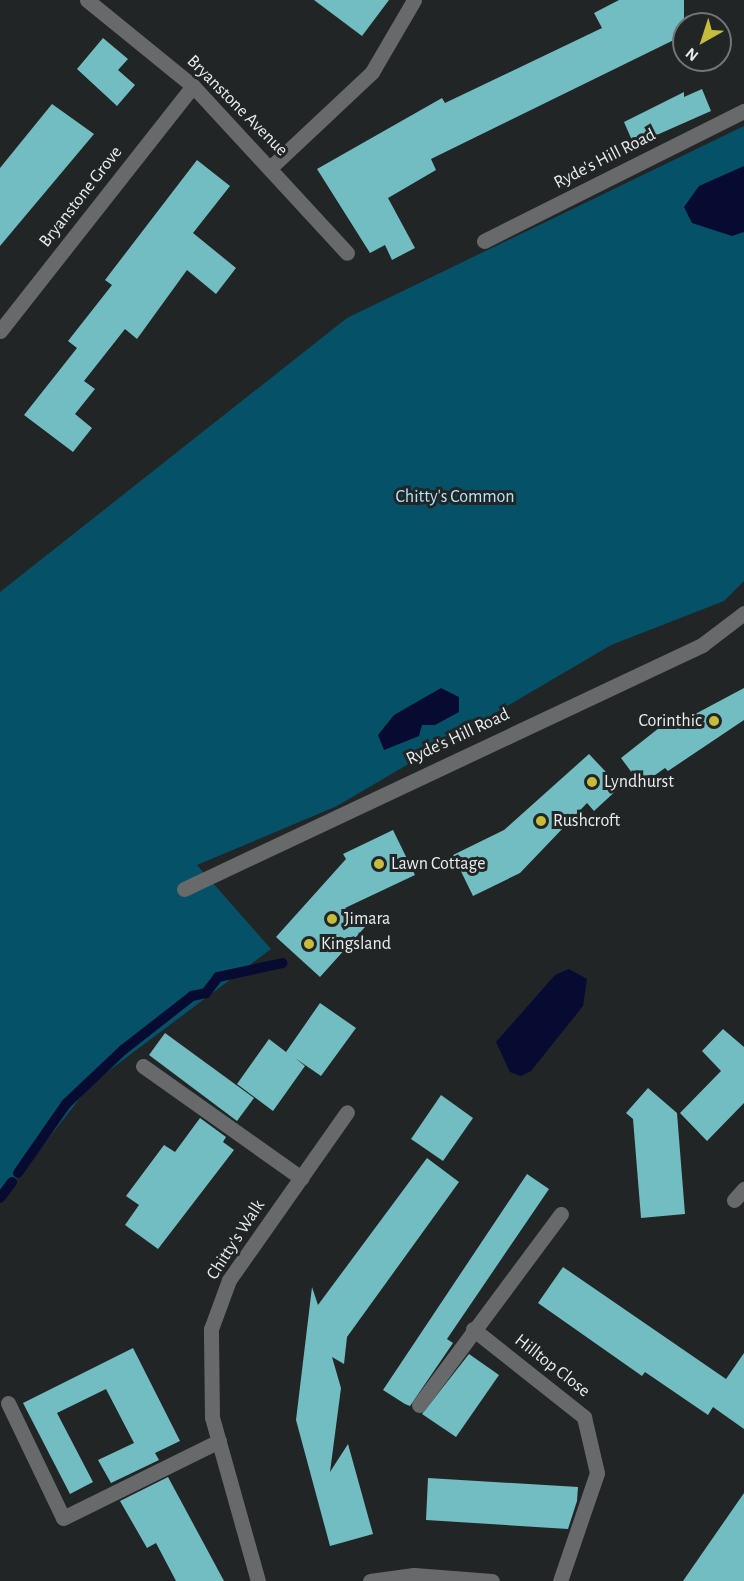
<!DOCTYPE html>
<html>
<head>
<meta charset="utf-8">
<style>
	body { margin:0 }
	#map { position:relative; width:744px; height:1581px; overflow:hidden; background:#222526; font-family:"Alegreya Sans",sans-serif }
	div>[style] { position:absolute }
	.forest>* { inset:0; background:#055268 }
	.water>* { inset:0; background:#080b31 }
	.stream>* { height:10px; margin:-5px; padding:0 5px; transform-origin:5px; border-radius:5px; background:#080b31 }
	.building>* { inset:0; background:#72bdc1 }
	.lane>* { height:15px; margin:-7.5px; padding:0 7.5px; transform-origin:7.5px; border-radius:7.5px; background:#68696b }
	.street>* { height:15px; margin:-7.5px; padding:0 7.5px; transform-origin:7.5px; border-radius:7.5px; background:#68696b }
	.dots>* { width:16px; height:16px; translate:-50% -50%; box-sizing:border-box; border:3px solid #222526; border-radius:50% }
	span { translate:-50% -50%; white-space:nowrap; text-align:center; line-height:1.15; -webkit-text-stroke:6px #222526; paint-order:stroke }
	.street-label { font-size:18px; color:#eaeced }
	.park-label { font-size:18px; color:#b0e7fc }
	.poi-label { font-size:18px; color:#eaeced }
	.right { translate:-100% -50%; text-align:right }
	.left { translate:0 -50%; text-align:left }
	.north { position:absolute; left:672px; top:12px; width:60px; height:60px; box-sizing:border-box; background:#222526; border:2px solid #727576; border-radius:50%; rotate:219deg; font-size:16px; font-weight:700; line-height:24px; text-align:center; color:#eaeced }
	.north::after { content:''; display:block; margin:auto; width:21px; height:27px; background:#c6bc3c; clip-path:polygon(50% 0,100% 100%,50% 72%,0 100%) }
</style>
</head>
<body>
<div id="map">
	<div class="forest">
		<div style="clip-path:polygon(744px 126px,744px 581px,724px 601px,611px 645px,337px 806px,197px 865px,271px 949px,91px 1084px,0 1200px,0 592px,347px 318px)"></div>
	</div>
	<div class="water">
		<div style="clip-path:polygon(744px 166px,744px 232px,732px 236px,692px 223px,684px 207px,699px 186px)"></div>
		<div style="clip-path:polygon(441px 688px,459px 697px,459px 712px,435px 725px,422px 725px,419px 736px,384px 750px,378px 735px,394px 715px)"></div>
		<div style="clip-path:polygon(569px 969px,587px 979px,583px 1006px,531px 1071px,521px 1076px,510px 1072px,496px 1042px,555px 975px)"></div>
	</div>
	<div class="stream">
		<div style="left:18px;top:1173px;width:84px;rotate:-55.2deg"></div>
		<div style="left:66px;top:1104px;width:79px;rotate:-43.5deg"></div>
		<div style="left:123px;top:1050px;width:88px;rotate:-38deg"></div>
		<div style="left:192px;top:996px;width:14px;rotate:-12deg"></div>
		<div style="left:206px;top:993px;width:20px;rotate:-53deg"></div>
		<div style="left:218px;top:977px;width:66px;rotate:-12.2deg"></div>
		<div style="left:0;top:1198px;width:20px;rotate:-53deg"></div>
	</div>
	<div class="building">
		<div style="clip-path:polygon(314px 0,389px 0,362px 36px)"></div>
		<div style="clip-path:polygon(619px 0,684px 0,684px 35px,431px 159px,436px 170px,388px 198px,415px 248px,392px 260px,385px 245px,370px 253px,317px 169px,442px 98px,445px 103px,602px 28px,594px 13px)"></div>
		<div style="clip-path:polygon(103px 38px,128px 59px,118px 70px,135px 85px,117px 106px,77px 69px)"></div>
		<div style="clip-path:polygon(702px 89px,711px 111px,634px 145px,624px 122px,684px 92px,684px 97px)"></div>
		<div style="clip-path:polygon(52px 104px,94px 134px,0 246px,0 168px)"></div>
		<div style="clip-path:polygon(197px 160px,230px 186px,193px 233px,236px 268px,216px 294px,187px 270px,137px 339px,125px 329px,84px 381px,95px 389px,75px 414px,92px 428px,73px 452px,24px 415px,77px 348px,68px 341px,112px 285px,105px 280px)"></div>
		<div style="clip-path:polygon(744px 688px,744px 720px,668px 771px,665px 768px,641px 785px,621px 758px,678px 713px,684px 720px)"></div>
		<div style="clip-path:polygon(589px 754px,620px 787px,594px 811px,587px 803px,520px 873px,473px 896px,453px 855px,504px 830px)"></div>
		<div style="clip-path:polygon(393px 830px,415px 875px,345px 908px,365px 927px,320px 977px,276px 937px,346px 859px,343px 854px)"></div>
		<div style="clip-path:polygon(320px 1003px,356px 1028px,321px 1076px,295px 1058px,305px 1066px,273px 1111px,237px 1084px,269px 1039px,286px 1052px)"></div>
		<div style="clip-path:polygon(723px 1029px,744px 1047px,744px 1103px,707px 1141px,680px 1113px,721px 1071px,702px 1051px)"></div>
		<div style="clip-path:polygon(165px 1033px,254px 1098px,237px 1121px,149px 1055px)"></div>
		<div style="clip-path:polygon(648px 1088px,677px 1113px,685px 1214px,641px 1218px,633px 1119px,626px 1113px)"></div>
		<div style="clip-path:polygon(441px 1095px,473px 1118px,443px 1161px,411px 1139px)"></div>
		<div style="clip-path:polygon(200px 1118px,226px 1137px,223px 1142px,234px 1150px,158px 1249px,125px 1225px,139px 1205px,126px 1196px,164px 1145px,175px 1152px)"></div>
		<div style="clip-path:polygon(427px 1158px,459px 1182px,347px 1337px,344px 1364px,332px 1357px,341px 1388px,330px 1472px,348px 1444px,373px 1534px,330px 1546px,296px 1420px,312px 1287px,318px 1305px)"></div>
		<div style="clip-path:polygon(527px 1174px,549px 1189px,447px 1339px,453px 1343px,410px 1406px,405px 1404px,383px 1390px)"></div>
		<div style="clip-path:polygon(563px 1267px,726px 1379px,744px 1353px,744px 1429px,713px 1407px,708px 1415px,645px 1372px,642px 1376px,538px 1303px)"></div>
		<div style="clip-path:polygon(133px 1348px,180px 1441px,155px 1453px,159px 1460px,111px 1483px,98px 1460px,134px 1443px,106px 1389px,57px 1413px,93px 1482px,70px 1494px,23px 1403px)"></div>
		<div style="clip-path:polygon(469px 1354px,499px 1375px,456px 1437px,422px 1414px)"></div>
		<div style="clip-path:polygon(168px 1477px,224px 1581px,176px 1581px,156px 1543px,147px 1548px,120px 1501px)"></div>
		<div style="clip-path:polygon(428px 1478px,578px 1487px,577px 1501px,568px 1529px,426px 1520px)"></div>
		<div style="clip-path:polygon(744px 1493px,744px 1581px,683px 1581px)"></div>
	</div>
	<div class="lane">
		<div style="left:484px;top:241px;width:291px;rotate:-26.6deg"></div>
		<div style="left:143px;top:1066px;width:194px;rotate:35.3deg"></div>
		<div style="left:8px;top:1403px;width:127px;rotate:64.4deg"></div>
		<div style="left:63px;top:1518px;width:174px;rotate:-26.3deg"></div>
		<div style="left:419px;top:1405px;width:238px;rotate:-53.4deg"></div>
	</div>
	<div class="street">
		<div style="left:87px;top:0;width:136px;rotate:39.1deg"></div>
		<div style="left:193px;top:86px;width:227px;rotate:47.3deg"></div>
		<div style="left:271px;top:167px;width:139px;rotate:-43.2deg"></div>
		<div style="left:372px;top:72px;width:83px;rotate:-59.7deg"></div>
		<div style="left:0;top:331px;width:312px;rotate:-51.8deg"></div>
		<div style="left:184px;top:889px;width:573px;rotate:-25.22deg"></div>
		<div style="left:702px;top:645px;width:53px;rotate:-37.3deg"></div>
		<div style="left:734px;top:1200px;width:15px;rotate:-48deg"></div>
		<div style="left:473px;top:1329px;width:142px;rotate:38.4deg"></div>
		<div style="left:584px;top:1417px;width:57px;rotate:76.9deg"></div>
		<div style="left:597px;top:1473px;width:114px;rotate:108.9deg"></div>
		<div style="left:258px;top:1581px;width:170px;rotate:-105.7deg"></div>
		<div style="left:212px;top:1417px;width:88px;rotate:-90.7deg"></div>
		<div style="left:211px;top:1329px;width:52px;rotate:-69.8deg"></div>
		<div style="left:229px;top:1280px;width:205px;rotate:-54.9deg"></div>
		<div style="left:370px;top:1581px;width:44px;rotate:-7.8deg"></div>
		<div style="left:414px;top:1575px;width:78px;rotate:4.4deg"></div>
	</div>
	<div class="dots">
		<div style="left:714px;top:721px;background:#c6bc3c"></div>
		<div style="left:592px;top:782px;background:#c6bc3c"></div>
		<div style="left:541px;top:821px;background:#c6bc3c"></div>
		<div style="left:379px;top:864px;background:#c6bc3c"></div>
		<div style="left:332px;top:919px;background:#c6bc3c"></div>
		<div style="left:309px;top:944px;background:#c6bc3c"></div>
	</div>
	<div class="street-label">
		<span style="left:237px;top:106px;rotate:45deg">Bryanstone Avenue</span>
		<span style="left:605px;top:159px;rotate:-27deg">Ryde's Hill Road</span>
		<span style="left:81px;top:197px;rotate:-52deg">Bryanstone Grove</span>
		<span style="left:458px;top:737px;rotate:-25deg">Ryde's Hill Road</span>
		<span style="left:236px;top:1240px;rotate:-57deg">Chitty's Walk</span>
		<span style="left:552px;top:1366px;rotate:38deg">Hilltop Close</span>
	</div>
	<div class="park-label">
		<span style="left:455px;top:497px">Chitty's Common</span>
	</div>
	<div class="poi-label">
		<span class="right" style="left:702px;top:721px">Corinthic</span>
		<span class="left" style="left:604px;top:782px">Lyndhurst</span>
		<span class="left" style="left:553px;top:821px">Rushcroft</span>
		<span class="left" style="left:391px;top:864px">Lawn Cottage</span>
		<span class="left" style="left:344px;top:919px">Jimara</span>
		<span class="left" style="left:321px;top:944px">Kingsland</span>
	</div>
	<div class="north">N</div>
</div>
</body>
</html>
